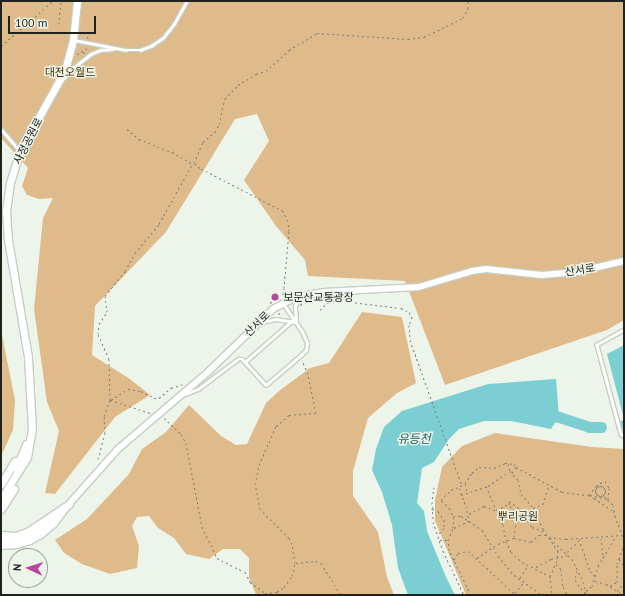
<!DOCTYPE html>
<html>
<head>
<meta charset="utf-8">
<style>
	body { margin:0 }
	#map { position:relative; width:625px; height:596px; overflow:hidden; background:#edf5ea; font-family:"PT Sans","Noto Sans KR",sans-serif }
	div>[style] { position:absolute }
	.green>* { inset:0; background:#dfba8a }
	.water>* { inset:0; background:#7bced2 }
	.river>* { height:11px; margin:-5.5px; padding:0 5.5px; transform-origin:5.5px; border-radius:5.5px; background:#7bced2 }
	.path>* { height:1px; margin-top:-0.5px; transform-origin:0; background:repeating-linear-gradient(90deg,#7d827b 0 2px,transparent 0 5px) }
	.path>.ring { margin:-0.5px; padding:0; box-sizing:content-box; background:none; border:1px solid #7d827b; border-radius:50% }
	.roads { filter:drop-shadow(1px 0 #c6cdc2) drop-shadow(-1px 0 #c6cdc2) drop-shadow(0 1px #c6cdc2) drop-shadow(0 -1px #c6cdc2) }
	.service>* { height:2.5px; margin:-1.25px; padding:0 1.25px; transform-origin:1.25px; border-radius:1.25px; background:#fff }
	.tertiary>* { height:6px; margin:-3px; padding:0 3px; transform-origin:3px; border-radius:3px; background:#fff }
	.secondary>* { height:7px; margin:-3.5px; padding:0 3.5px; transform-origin:3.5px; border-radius:3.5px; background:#fff }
	.dots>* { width:11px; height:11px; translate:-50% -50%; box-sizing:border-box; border:2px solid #edf5ea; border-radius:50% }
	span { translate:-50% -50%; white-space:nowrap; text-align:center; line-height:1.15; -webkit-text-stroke:3px #edf5ea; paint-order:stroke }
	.park-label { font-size:11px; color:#492e03 }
	.street-label { font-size:11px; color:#20221e }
	.poi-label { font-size:11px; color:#20221e }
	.left { translate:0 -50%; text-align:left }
	.water-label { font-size:12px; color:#1b6063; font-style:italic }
	.frame { position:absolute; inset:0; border:2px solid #20221e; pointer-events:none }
	.north { position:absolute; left:8px; top:548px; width:40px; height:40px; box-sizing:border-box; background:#edf5ea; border:1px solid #9ba198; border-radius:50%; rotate:274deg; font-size:11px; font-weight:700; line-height:16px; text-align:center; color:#20221e }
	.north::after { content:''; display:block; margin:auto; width:14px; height:18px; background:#ba459c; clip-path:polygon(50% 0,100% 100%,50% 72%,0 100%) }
	.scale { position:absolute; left:8px; top:16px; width:88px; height:18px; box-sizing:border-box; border:2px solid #20221e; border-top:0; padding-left:5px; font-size:12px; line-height:14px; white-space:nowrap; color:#20221e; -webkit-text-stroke:3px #edf5ea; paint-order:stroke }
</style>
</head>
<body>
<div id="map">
	<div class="green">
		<div style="clip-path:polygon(1px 1px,624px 1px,624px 320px,607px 330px,445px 385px,405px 281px,308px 276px,305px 260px,276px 226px,244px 180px,269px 141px,257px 114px,235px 119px,166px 232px,95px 306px,92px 355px,130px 379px,150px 395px,115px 417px,55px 494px,45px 493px,59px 431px,47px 402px,34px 309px,43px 218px,53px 198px,39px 199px,27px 195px,22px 186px,28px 168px,1px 138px)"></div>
		<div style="clip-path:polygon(362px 312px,402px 317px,416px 383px,397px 393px,368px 418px,353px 471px,353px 496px,378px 532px,387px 577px,394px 595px,256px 595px,249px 577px,249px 558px,240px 549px,223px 549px,209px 559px,186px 554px,174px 538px,158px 528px,149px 516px,137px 517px,132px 526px,139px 546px,137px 568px,110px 574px,82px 564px,64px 553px,55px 540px,87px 519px,129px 474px,142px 449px,166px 432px,189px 405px,221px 436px,236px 445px,247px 444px,266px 403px,279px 391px,310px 368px,329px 363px)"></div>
		<div style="clip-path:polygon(1px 330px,15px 400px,13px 430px,1px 456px)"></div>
		<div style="clip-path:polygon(495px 433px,592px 447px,624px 449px,624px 595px,466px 595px,435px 521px,435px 500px,442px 467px,462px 446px)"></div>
	</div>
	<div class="water">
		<div style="clip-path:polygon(624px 345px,624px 419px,607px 354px)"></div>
		<div style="clip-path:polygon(556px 379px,559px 417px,551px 429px,511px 421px,484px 421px,459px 429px,449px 439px,434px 462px,422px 468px,417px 503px,424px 511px,427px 531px,446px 577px,455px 595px,408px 595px,398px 568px,392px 525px,382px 492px,372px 470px,376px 449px,384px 427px,402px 411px,488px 384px)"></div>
	</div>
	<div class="river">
		<div style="left:544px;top:414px;width:15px;rotate:11deg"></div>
		<div style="left:559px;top:417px;width:32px;rotate:18deg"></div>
		<div style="left:589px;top:427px;width:12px"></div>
		<div style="left:621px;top:426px;width:3px;rotate:-18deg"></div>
	</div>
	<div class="path">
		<div style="left:59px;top:24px;width:23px;rotate:-85deg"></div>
		<div style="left:85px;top:32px;width:7px;rotate:63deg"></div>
		<div style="left:1px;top:46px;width:69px;rotate:-40.9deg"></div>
		<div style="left:85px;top:53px;width:4px;rotate:-166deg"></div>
		<div style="left:81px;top:52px;width:7px;rotate:-34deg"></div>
		<div style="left:77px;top:54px;width:4px;rotate:-14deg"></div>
		<div style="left:127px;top:129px;width:16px;rotate:40deg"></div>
		<div style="left:139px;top:139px;width:35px;rotate:22deg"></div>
		<div style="left:172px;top:152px;width:22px;rotate:30deg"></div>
		<div style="left:318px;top:299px;width:13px;rotate:4deg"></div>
		<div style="left:270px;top:303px;width:16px;rotate:-35deg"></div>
		<div style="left:283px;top:294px;width:6px;rotate:-81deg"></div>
		<div style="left:284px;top:288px;width:57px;rotate:-85deg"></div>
		<div style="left:289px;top:231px;width:10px;rotate:-96deg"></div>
		<div style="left:288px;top:221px;width:11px;rotate:-117deg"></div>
		<div style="left:283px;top:211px;width:93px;rotate:-152.6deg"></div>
		<div style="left:200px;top:168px;width:8px;rotate:-140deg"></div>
		<div style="left:194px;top:163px;width:23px;rotate:-67deg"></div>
		<div style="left:203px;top:142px;width:16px;rotate:-40deg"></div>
		<div style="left:215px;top:132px;width:9px;rotate:-63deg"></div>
		<div style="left:219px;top:124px;width:26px;rotate:-77deg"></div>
		<div style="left:225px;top:99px;width:19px;rotate:-47deg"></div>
		<div style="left:238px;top:85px;width:21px;rotate:-31deg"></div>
		<div style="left:256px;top:74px;width:10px;rotate:-17deg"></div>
		<div style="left:266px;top:71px;width:31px;rotate:-42deg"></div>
		<div style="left:289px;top:50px;width:33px;rotate:-31deg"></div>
		<div style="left:317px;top:33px;width:91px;rotate:3.8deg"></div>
		<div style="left:408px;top:39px;width:16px;rotate:-7deg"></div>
		<div style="left:424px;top:37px;width:43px;rotate:-26deg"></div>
		<div style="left:463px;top:18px;width:11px;rotate:-63deg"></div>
		<div style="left:468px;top:8px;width:7px;rotate:-90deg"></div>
		<div style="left:300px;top:305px;width:9px;rotate:-27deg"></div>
		<div style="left:320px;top:310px;width:10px;rotate:-45deg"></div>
		<div style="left:327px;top:303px;width:9px;rotate:-21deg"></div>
		<div style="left:335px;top:300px;width:66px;rotate:6.9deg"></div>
		<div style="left:401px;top:308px;width:9px;rotate:27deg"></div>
		<div style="left:409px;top:312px;width:6px;rotate:59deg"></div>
		<div style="left:412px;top:317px;width:9px;rotate:111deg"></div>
		<div style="left:409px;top:325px;width:15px;rotate:86deg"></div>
		<div style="left:410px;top:340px;width:155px;rotate:70.4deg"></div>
		<div style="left:278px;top:314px;width:5px;rotate:-22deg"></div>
		<div style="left:110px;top:400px;width:42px;rotate:18deg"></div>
		<div style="left:111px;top:400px;width:20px;rotate:-33deg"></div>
		<div style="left:128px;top:389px;width:13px;rotate:9deg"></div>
		<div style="left:141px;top:391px;width:15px;rotate:28deg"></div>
		<div style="left:154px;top:398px;width:5px"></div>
		<div style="left:159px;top:398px;width:16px;rotate:-40deg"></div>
		<div style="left:171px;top:388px;width:13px;rotate:-18deg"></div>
		<div style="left:164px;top:418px;width:23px;rotate:43deg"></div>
		<div style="left:181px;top:434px;width:10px;rotate:61deg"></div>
		<div style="left:186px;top:443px;width:86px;rotate:79.2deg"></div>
		<div style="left:202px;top:527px;width:34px;rotate:64deg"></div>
		<div style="left:217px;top:558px;width:31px;rotate:27deg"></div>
		<div style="left:245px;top:572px;width:11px;rotate:63deg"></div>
		<div style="left:250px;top:582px;width:19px;rotate:36deg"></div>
		<div style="left:265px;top:593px;width:12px;rotate:-5deg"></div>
		<div style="left:277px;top:592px;width:9px;rotate:-36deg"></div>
		<div style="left:284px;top:587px;width:14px;rotate:-54deg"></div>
		<div style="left:292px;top:576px;width:13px;rotate:-77deg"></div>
		<div style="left:295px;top:563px;width:19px;rotate:-99deg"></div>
		<div style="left:292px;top:544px;width:7px;rotate:-117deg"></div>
		<div style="left:289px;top:538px;width:41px;rotate:-135deg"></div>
		<div style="left:260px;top:509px;width:25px;rotate:-101deg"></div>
		<div style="left:255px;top:484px;width:19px;rotate:-78deg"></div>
		<div style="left:259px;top:465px;width:43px;rotate:-66.4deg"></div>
		<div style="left:276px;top:426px;width:17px;rotate:-40deg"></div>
		<div style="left:289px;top:415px;width:27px;rotate:-4deg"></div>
		<div style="left:316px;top:413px;width:40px;rotate:-102deg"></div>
		<div style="left:308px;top:374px;width:15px;rotate:-113deg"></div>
		<div style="left:98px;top:459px;width:27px;rotate:-75deg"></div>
		<div style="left:105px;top:433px;width:17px;rotate:-93deg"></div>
		<div style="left:104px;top:416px;width:17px;rotate:-69deg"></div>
		<div style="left:110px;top:400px;width:41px;rotate:-91.4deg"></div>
		<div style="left:109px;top:359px;width:27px;rotate:-114deg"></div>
		<div style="left:98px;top:334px;width:10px;rotate:-84deg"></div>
		<div style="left:99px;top:324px;width:14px;rotate:-56deg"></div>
		<div style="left:107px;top:312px;width:16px;rotate:-97deg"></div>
		<div style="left:105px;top:296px;width:32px;rotate:-51deg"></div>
		<div style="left:125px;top:271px;width:21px;rotate:-61deg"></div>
		<div style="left:135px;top:253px;width:38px;rotate:-50deg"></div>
		<div style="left:159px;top:224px;width:70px;rotate:-60.9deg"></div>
		<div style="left:508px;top:464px;width:7px;rotate:74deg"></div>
		<div style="left:510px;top:471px;width:12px;rotate:48deg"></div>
		<div style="left:518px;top:480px;width:14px;rotate:78deg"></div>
		<div style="left:521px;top:494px;width:15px;rotate:48deg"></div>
		<div style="left:531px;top:505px;width:27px;rotate:63deg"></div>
		<div style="left:543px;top:529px;width:27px;rotate:56deg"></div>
		<div style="left:558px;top:551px;width:10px;rotate:96deg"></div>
		<div style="left:557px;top:561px;width:17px;rotate:115deg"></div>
		<div style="left:550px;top:576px;width:19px;rotate:84deg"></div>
		<div style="left:512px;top:473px;width:7px;rotate:-56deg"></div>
		<div style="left:605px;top:481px;width:8px;rotate:60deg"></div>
		<div style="left:609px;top:488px;width:11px;rotate:95deg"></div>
		<div style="left:465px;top:484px;width:8px;rotate:76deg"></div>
		<div class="ring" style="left:595px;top:486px;width:9px;height:9px"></div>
		<div style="left:486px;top:486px;width:43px;rotate:66.4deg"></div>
		<div style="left:503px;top:525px;width:16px;rotate:79deg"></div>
		<div style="left:506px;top:541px;width:12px;rotate:66deg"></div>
		<div style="left:511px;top:552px;width:15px;rotate:42deg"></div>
		<div style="left:522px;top:562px;width:31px;rotate:27deg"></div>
		<div style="left:434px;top:487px;width:15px;rotate:98deg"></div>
		<div style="left:432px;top:502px;width:20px;rotate:87deg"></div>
		<div style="left:433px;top:522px;width:31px;rotate:71deg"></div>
		<div style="left:443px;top:551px;width:49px;rotate:64.5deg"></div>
		<div style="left:459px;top:488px;width:19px;rotate:69deg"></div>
		<div style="left:466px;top:506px;width:15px;rotate:79deg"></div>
		<div style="left:461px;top:495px;width:28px;rotate:-18deg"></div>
		<div style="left:488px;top:486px;width:25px;rotate:-34deg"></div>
		<div style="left:589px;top:495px;width:11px;rotate:-52deg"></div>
		<div style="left:596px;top:486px;width:9px;rotate:-32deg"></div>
		<div style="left:590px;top:495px;width:18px;rotate:13deg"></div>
		<div style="left:604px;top:496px;width:13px;rotate:45deg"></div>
		<div style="left:613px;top:505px;width:10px;rotate:79deg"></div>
		<div style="left:533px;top:508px;width:11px;rotate:-22deg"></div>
		<div style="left:543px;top:504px;width:19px;rotate:-72deg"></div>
		<div style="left:432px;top:509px;width:6px;rotate:18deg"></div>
		<div style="left:438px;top:511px;width:11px;rotate:56deg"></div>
		<div style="left:444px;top:520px;width:8px;rotate:90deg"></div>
		<div style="left:444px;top:528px;width:9px;rotate:131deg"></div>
		<div style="left:469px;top:514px;width:17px;rotate:-28deg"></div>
		<div style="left:484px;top:506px;width:14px;rotate:21deg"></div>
		<div style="left:497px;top:511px;width:10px;rotate:-37deg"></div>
		<div style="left:505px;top:505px;width:5px;rotate:22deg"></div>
		<div style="left:453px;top:516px;width:8px"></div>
		<div style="left:461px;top:516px;width:9px;rotate:32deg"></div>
		<div style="left:527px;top:519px;width:10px;rotate:-156deg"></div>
		<div style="left:518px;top:515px;width:13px;rotate:-132deg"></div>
		<div style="left:509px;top:505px;width:4px;rotate:-90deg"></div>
		<div style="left:509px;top:501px;width:12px;rotate:35deg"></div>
		<div style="left:519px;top:508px;width:23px;rotate:56deg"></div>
		<div style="left:532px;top:527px;width:14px;rotate:21deg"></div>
		<div style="left:454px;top:528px;width:17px;rotate:-25deg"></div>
		<div style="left:469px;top:521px;width:16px;rotate:35deg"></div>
		<div style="left:482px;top:530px;width:31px;rotate:58deg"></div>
		<div style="left:498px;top:556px;width:25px;rotate:50deg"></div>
		<div style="left:514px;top:575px;width:35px;rotate:35deg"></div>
		<div style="left:514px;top:537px;width:10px;rotate:-84deg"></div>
		<div style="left:515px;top:527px;width:8px;rotate:-60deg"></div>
		<div style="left:519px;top:520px;width:8px;rotate:7deg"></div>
		<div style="left:549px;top:537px;width:17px;rotate:7deg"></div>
		<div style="left:566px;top:539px;width:56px;rotate:-4.1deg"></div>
		<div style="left:550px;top:538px;width:30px;rotate:44deg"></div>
		<div style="left:572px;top:559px;width:25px;rotate:64deg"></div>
		<div style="left:583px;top:582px;width:13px;rotate:77deg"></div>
		<div style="left:601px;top:538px;width:20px;rotate:84deg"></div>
		<div style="left:579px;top:539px;width:34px;rotate:71deg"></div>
		<div style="left:590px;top:571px;width:7px;rotate:45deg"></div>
		<div style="left:440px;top:540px;width:7px"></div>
		<div style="left:567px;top:552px;width:16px;rotate:-43deg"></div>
		<div style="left:477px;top:558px;width:25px;rotate:-34deg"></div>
		<div style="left:498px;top:544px;width:17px;rotate:-21deg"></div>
		<div style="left:514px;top:538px;width:17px;rotate:13deg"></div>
		<div style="left:531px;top:542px;width:11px;rotate:-41deg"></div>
		<div style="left:539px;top:535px;width:8px"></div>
		<div style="left:619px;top:559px;width:9px;rotate:54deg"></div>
		<div style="left:454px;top:560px;width:8px;rotate:-60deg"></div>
		<div style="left:458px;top:553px;width:10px;rotate:-11deg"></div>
		<div style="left:468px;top:551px;width:65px;rotate:42.5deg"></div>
		<div style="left:296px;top:563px;width:19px;rotate:-6deg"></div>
		<div style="left:315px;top:561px;width:6px;rotate:18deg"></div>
		<div style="left:321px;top:563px;width:38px;rotate:58deg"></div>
		<div style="left:556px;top:564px;width:7px;rotate:45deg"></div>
		<div style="left:561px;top:569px;width:18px;rotate:84deg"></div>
		<div style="left:563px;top:587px;width:9px;rotate:63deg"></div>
		<div style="left:536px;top:567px;width:17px;rotate:-28deg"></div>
		<div style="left:551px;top:559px;width:17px;rotate:-13deg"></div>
		<div style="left:577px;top:571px;width:9px;rotate:103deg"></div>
		<div style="left:575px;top:580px;width:17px;rotate:54deg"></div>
		<div style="left:520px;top:578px;width:15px;rotate:-58deg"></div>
		<div style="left:595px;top:581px;width:11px;rotate:15deg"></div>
		<div style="left:606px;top:584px;width:21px;rotate:31deg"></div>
		<div style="left:610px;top:586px;width:8px;rotate:-30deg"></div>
		<div style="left:617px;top:582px;width:18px;rotate:-90deg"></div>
		<div style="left:617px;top:564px;width:20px;rotate:-70deg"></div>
		<div style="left:586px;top:591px;width:8px;rotate:-40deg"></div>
		<div style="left:592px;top:586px;width:21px;rotate:-73deg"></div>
		<div style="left:598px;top:566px;width:35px;rotate:-59deg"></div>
		<div style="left:617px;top:591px;width:11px;rotate:-49deg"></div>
		<div style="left:515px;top:593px;width:14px;rotate:-51deg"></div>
		<div style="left:471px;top:595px;width:50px;rotate:-116.1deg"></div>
		<div style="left:449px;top:550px;width:10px;rotate:-96deg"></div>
		<div style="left:448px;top:540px;width:13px;rotate:-67deg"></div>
		<div style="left:453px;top:528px;width:9px;rotate:-84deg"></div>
		<div style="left:454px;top:519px;width:11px;rotate:-112deg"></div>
		<div style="left:450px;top:509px;width:13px;rotate:-135deg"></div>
		<div style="left:441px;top:500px;width:14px;rotate:-45deg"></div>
		<div style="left:451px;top:490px;width:15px;rotate:-23deg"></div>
		<div style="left:465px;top:484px;width:13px;rotate:-58deg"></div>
		<div style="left:472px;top:473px;width:9px;rotate:-41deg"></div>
		<div style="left:479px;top:467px;width:15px;rotate:4deg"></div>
		<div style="left:494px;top:468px;width:12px;rotate:-24deg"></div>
		<div style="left:505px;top:463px;width:9px;rotate:6deg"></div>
		<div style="left:514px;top:464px;width:4px;rotate:56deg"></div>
		<div style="left:516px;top:467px;width:52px;rotate:28.5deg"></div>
		<div style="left:562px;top:492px;width:26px;rotate:7deg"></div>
		<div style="left:588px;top:495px;width:7px;rotate:27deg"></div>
		<div style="left:594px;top:498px;width:23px;rotate:34deg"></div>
		<div style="left:613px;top:511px;width:30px;rotate:69deg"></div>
	</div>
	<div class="roads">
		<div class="service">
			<div style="left:74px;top:40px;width:53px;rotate:10.9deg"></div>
			<div style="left:126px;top:50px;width:14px"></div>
			<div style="left:140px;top:50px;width:12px;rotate:-20deg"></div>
			<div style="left:151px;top:46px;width:14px;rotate:-34deg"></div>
			<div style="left:163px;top:38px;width:18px;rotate:-52deg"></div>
			<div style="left:174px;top:24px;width:26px;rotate:-61deg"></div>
			<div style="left:64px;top:78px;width:13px;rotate:-48deg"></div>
			<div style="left:73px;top:68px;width:23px;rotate:-38deg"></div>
			<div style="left:91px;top:54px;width:11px;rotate:-22deg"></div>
			<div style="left:101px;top:50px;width:12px;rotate:-5deg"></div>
			<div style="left:1px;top:129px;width:28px;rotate:49deg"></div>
			<div style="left:262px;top:322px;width:14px;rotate:-12deg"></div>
			<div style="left:276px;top:319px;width:20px;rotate:9deg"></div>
			<div style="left:296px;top:322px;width:16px;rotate:-94deg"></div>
			<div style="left:295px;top:306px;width:9px;rotate:-63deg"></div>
			<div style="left:624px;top:330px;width:31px;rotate:151deg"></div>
			<div style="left:597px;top:345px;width:92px;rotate:74.9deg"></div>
			<div style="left:621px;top:434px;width:4px;rotate:34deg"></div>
			<div style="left:245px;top:362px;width:64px;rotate:-41.2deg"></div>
			<div style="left:186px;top:394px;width:13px;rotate:-23deg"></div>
			<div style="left:198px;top:389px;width:50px;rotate:-36.9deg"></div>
			<div style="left:238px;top:359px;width:4px"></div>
			<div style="left:242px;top:359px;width:7px;rotate:45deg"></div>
			<div style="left:247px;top:364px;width:28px;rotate:48deg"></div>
			<div style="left:266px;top:385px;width:45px;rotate:-40.5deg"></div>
			<div style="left:300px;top:356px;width:8px;rotate:-45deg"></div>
			<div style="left:306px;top:350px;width:7px;rotate:-82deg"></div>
			<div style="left:307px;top:343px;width:12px;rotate:-114deg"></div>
			<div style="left:302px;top:332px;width:32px;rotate:-124deg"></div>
		</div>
		<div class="tertiary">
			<div style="left:1px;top:541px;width:24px;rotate:-7deg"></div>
			<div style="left:25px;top:538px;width:15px;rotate:-28deg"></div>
			<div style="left:38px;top:531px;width:26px;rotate:-39deg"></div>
			<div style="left:1px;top:546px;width:17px;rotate:-3deg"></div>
			<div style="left:18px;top:545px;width:13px;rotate:-18deg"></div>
			<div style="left:30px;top:541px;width:13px;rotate:-29deg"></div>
			<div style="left:41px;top:535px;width:17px;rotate:-40deg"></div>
			<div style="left:54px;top:524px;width:25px;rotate:-53deg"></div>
			<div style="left:69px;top:504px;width:74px;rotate:-48.3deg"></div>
			<div style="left:118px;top:449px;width:120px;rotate:-40.6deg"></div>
			<div style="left:209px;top:371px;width:89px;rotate:-44.1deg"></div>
			<div style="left:273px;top:309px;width:15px;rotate:-28deg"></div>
			<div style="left:286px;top:302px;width:16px;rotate:-22deg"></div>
			<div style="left:301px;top:296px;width:22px;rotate:-10deg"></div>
			<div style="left:323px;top:292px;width:96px;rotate:-3deg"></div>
			<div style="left:419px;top:287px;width:55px;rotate:-16.8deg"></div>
			<div style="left:472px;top:271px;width:14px;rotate:-8deg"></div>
			<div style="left:486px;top:269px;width:56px;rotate:6.1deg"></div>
			<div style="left:542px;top:275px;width:35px;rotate:-5deg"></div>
			<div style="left:577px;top:272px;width:48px;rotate:-13.2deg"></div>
		</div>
		<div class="secondary">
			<div style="left:16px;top:468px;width:26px;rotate:-67deg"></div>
			<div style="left:1px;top:484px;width:27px;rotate:-59deg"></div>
			<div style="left:1px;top:499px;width:49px;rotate:-58.2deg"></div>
			<div style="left:27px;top:457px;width:28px;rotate:-80deg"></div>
			<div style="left:32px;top:429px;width:72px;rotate:-93.2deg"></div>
			<div style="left:28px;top:357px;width:119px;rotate:-99.7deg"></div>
			<div style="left:8px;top:240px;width:29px;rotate:-94deg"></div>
			<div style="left:6px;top:211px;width:28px;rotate:-82deg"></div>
			<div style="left:10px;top:183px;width:34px;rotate:-73deg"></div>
			<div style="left:20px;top:151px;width:93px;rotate:-60.9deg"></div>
			<div style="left:65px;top:70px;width:31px;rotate:-75deg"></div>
			<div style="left:73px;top:40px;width:39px;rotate:-84deg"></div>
			<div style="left:1px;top:509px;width:24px;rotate:-57deg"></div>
			<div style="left:1px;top:535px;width:15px;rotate:4deg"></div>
			<div style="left:16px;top:536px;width:14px;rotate:-21deg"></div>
			<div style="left:29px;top:531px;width:48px;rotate:-34deg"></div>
		</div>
	</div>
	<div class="dots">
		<div style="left:275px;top:297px;background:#ba459c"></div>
	</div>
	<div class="park-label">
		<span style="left:70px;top:72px">대전오월드</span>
		<span style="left:518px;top:516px">뿌리공원</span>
	</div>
	<div class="street-label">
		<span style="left:28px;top:141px;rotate:-63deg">사정공원로</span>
		<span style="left:580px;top:270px;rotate:-9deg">산서로</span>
		<span style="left:257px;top:324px;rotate:-45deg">산서로</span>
	</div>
	<div class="poi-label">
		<span class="left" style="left:283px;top:297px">보문산교통광장</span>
	</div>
	<div class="water-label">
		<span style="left:414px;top:439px">유등천</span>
	</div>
	<div class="frame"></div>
	<div class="north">N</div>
	<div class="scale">100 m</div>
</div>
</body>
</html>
